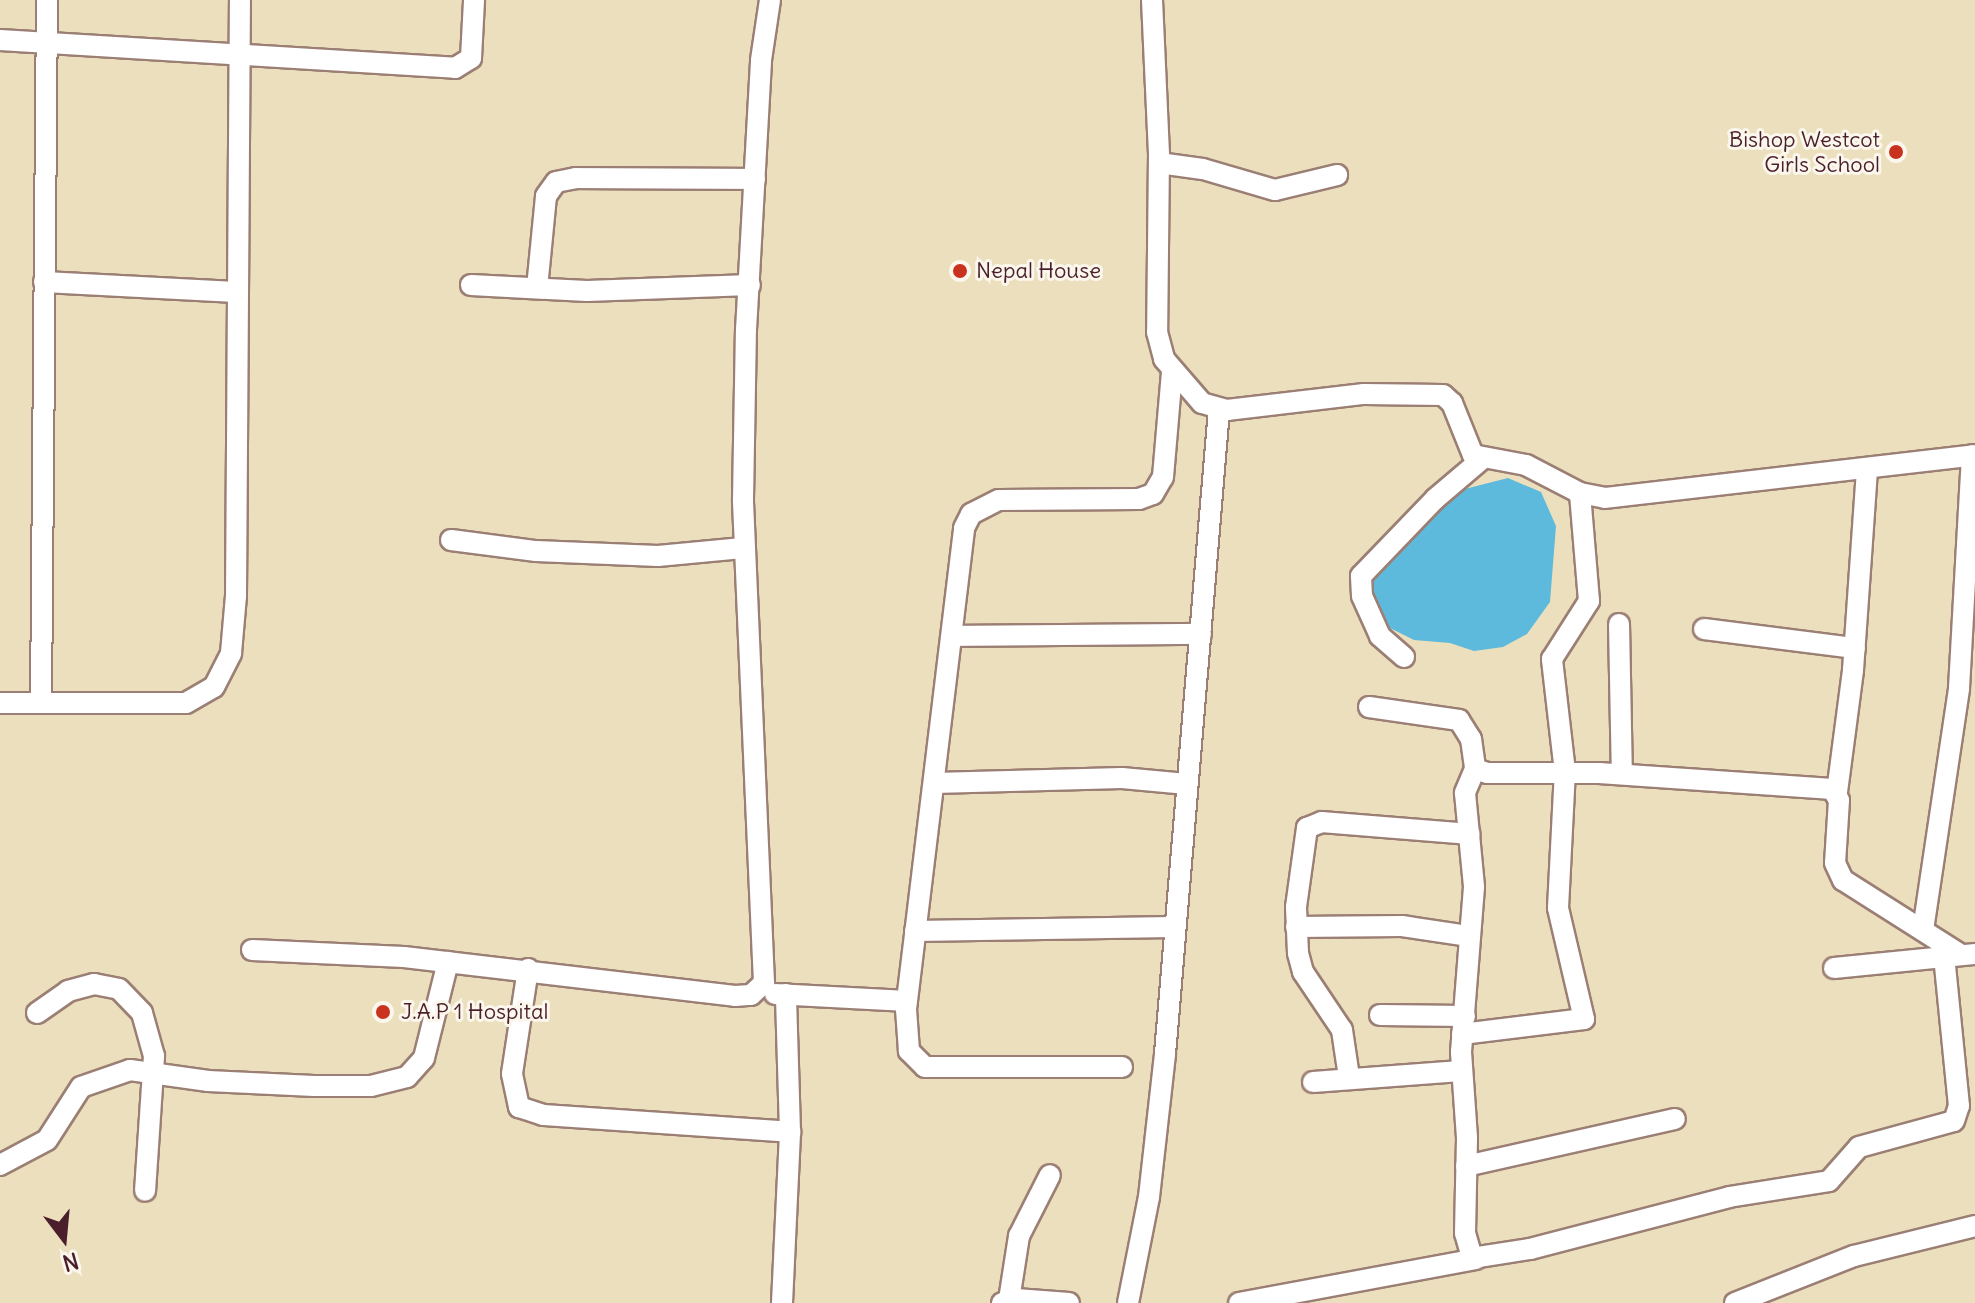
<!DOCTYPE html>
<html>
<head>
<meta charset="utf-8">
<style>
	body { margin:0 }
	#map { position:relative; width:1975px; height:1303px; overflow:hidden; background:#ecdfbd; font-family:Delius,sans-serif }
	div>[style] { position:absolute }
	.water>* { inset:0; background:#5ebadc }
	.roads { filter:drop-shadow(2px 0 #9b7f74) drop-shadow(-2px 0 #9b7f74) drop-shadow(0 2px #9b7f74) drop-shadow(0 -2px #9b7f74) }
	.street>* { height:20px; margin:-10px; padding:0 10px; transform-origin:10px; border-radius:10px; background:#fff }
	.dots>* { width:22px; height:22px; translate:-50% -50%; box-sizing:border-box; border:4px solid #fbf7ec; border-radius:50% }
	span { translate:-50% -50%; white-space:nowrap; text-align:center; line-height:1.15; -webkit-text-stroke:6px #fbf7ec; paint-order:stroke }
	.poi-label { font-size:22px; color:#4a1f2b }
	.right { translate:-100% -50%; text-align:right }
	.left { translate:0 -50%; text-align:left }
	.north { position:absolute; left:24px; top:1199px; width:80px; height:80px; -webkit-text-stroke:6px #fbf7ec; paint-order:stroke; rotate:164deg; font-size:22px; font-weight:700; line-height:32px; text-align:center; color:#4a1f2b }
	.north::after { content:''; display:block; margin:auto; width:28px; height:36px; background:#4a1f2b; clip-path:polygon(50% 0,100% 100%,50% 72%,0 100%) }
</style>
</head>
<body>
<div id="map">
	<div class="water">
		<div style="clip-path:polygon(1508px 478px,1541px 492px,1556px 526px,1550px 602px,1527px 634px,1503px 647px,1474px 651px,1450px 643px,1414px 640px,1386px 626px,1367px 597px,1376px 547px,1449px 493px)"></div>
	</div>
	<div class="roads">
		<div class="street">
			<div style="left:1152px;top:0;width:154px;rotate:87.4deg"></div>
			<div style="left:1159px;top:154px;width:178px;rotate:90.6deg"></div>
			<div style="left:1157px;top:332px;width:28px;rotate:75deg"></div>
			<div style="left:1164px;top:359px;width:58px;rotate:49.2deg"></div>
			<div style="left:1202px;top:403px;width:26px;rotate:16deg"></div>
			<div style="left:1227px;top:410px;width:138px;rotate:-6.7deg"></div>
			<div style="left:1364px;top:394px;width:79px;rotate:0.7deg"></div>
			<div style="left:1443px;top:395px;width:12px;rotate:42deg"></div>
			<div style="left:1452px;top:403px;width:56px;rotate:68deg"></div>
			<div style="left:1473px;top:455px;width:54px;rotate:10.7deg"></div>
			<div style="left:1526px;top:465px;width:61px;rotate:27.4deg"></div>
			<div style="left:1580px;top:493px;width:25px;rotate:11deg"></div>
			<div style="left:1605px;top:498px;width:372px;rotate:-6.6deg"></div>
			<div style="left:0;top:40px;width:456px;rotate:3.5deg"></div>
			<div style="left:455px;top:68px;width:19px;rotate:-32deg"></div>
			<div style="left:471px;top:58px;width:58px;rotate:-87deg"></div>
			<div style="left:1159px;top:163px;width:44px;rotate:7.8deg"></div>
			<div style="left:1203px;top:169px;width:75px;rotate:16.3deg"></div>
			<div style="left:1275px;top:190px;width:64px;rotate:-13.6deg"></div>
			<div style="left:44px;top:282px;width:192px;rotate:3deg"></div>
			<div style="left:471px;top:285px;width:116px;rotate:3deg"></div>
			<div style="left:587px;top:291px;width:163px;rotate:-2.1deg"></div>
			<div style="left:537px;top:288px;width:92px;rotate:-84.4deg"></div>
			<div style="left:546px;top:196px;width:17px;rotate:-54deg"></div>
			<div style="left:556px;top:182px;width:20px;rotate:-11deg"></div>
			<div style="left:576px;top:178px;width:179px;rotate:0.3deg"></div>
			<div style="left:451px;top:540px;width:86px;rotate:7.4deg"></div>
			<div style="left:536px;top:551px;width:122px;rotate:2.3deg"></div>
			<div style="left:658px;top:556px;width:85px;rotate:-5.4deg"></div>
			<div style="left:1619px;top:624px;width:150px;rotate:88.9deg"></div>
			<div style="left:1704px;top:629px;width:152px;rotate:7.2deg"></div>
			<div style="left:954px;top:636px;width:247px;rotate:-0.5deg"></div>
			<div style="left:1404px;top:657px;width:32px;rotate:-139deg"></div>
			<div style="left:1380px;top:636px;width:44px;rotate:-114.2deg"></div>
			<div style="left:1362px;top:596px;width:20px;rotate:-93deg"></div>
			<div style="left:1361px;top:576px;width:107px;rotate:-46.1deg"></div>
			<div style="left:1435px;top:499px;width:60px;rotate:-40.3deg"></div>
			<div style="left:0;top:703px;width:186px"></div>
			<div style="left:186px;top:703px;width:32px;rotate:-30deg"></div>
			<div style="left:214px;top:687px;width:38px;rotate:-63deg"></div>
			<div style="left:231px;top:653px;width:57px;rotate:-85deg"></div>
			<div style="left:236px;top:596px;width:596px;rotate:-89.62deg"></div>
			<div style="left:41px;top:703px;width:703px;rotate:-89.51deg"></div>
			<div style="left:1369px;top:707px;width:91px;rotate:8.2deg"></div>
			<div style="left:1459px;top:720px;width:22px;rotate:58deg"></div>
			<div style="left:1471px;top:739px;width:30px;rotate:82deg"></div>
			<div style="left:1475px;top:769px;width:13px;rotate:18deg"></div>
			<div style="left:1487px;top:773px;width:112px"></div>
			<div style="left:1599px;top:773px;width:234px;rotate:3.9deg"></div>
			<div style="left:1832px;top:789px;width:13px;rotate:58deg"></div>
			<div style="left:1839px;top:800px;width:63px;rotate:93.6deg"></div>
			<div style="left:1835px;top:863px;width:19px;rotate:65deg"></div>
			<div style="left:1843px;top:880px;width:140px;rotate:32.4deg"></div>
			<div style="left:1475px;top:769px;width:26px;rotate:113deg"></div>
			<div style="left:1465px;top:793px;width:94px;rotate:84.5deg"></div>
			<div style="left:1474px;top:887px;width:166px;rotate:94.5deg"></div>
			<div style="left:1461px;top:1052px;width:86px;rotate:86deg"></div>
			<div style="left:1467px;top:1138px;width:95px;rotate:91.2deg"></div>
			<div style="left:1465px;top:1233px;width:26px;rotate:74deg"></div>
			<div style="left:1472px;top:1258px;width:59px;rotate:-8.8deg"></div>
			<div style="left:1530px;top:1249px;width:206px;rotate:-14.6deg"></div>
			<div style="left:1729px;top:1197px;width:101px;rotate:-9.1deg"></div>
			<div style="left:1829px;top:1181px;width:45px;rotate:-48.6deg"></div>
			<div style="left:1859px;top:1147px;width:98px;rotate:-15.3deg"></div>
			<div style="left:1954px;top:1121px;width:16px;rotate:-72deg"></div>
			<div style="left:1959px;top:1106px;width:150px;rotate:-95.7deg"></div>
			<div style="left:934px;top:783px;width:188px;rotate:-1.5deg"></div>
			<div style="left:1122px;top:778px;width:65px;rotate:5.3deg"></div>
			<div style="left:1837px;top:792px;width:123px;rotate:-82.5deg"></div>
			<div style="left:1853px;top:670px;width:202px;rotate:-86deg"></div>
			<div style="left:1296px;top:927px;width:106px;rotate:-0.5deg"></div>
			<div style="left:1402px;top:926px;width:68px;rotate:8.5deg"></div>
			<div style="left:1923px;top:930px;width:245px;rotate:-81.5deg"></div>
			<div style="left:1959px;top:688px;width:233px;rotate:-86.8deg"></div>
			<div style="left:915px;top:931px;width:258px;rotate:-0.9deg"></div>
			<div style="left:252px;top:950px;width:152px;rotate:2.6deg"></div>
			<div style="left:404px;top:957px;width:333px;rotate:6.7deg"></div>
			<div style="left:735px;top:996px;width:16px;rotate:-4deg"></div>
			<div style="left:751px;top:995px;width:18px;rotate:-43deg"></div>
			<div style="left:764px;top:983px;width:484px;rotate:-92.5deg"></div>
			<div style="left:743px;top:499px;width:169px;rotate:-89deg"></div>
			<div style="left:746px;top:330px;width:270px;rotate:-86.8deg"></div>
			<div style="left:761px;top:60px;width:61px;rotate:-81.5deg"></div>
			<div style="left:1834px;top:968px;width:142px;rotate:-5.7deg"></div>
			<div style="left:528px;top:969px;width:106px;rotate:98.7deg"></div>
			<div style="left:512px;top:1074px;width:34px;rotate:78deg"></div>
			<div style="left:519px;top:1107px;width:25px;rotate:18deg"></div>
			<div style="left:543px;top:1115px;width:248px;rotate:3.9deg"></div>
			<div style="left:775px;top:994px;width:132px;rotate:3deg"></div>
			<div style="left:37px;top:1013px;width:38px;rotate:-35deg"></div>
			<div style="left:68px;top:991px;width:27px;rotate:-15deg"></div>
			<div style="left:94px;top:984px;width:25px;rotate:11deg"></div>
			<div style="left:119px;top:989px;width:33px;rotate:46deg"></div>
			<div style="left:142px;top:1013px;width:45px;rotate:74.4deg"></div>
			<div style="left:154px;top:1056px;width:135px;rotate:93.8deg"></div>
			<div style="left:1380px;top:1015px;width:85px;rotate:0.7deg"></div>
			<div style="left:1462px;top:1034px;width:123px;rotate:-7deg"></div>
			<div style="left:1584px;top:1019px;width:114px;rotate:-103.2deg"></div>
			<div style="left:1558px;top:908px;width:136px;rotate:-87.1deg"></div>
			<div style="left:1565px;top:772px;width:114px;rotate:-96.6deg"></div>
			<div style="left:1552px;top:659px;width:69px;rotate:-57.5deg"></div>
			<div style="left:1589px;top:601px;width:108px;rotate:-94.8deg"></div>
			<div style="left:1122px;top:1067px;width:197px;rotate:180deg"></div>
			<div style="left:925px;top:1067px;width:23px;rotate:-135deg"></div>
			<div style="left:909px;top:1051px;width:42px;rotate:-94.1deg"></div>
			<div style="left:906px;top:1009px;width:484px;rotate:-83.1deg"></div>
			<div style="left:964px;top:528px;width:16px;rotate:-63deg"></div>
			<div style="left:971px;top:514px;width:31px;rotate:-27deg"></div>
			<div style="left:999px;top:500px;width:140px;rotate:-0.4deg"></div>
			<div style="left:1139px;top:499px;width:15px;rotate:-20deg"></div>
			<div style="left:1153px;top:494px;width:20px;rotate:-60deg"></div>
			<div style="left:1163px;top:477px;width:105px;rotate:-85.1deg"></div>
			<div style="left:1349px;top:1077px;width:48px;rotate:-98.5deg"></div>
			<div style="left:1342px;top:1030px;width:70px;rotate:-123.9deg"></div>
			<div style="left:1303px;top:972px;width:20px;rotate:-105deg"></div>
			<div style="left:1298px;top:953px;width:46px;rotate:-92.5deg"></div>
			<div style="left:1296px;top:907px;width:80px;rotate:-82.1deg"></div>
			<div style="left:1307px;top:828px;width:16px;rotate:-22deg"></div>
			<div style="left:1322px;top:822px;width:148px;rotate:4.6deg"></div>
			<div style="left:1313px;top:1082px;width:148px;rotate:-4.3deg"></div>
			<div style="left:0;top:1165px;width:53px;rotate:-28deg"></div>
			<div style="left:47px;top:1140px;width:63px;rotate:-57.3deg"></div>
			<div style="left:81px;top:1087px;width:52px;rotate:-19.1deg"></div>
			<div style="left:130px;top:1070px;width:79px;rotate:8deg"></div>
			<div style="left:208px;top:1081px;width:106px;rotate:2.7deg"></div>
			<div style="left:314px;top:1086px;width:57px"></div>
			<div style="left:371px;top:1086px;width:37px;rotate:-14deg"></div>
			<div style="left:407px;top:1077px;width:25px;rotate:-48deg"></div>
			<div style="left:424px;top:1058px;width:99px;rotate:-76deg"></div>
			<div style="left:1466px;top:1166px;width:214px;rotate:-12.7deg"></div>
			<div style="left:1009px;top:1300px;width:65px;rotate:-81.1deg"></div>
			<div style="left:1019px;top:1236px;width:68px;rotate:-63.1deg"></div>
			<div style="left:782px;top:1303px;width:171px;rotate:-87.3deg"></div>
			<div style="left:790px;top:1132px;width:138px;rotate:-91.7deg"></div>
			<div style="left:1002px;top:1303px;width:15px;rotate:-16deg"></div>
			<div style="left:1016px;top:1299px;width:53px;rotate:4.3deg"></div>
			<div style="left:1128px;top:1303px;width:108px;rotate:-78.8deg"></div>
			<div style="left:1149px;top:1197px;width:144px;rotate:-83.6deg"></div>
			<div style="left:1165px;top:1054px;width:646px;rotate:-85.21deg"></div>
			<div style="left:1239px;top:1303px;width:241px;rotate:-10.5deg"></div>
			<div style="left:1735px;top:1303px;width:128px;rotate:-21.6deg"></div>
			<div style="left:1854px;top:1256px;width:125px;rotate:-13.9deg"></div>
		</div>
	</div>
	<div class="dots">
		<div style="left:1896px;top:152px;background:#c8321e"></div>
		<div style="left:960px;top:271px;background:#c8321e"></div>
		<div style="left:383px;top:1012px;background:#c8321e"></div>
	</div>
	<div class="poi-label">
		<span class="right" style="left:1880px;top:152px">Bishop Westcot<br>Girls School</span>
		<span class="left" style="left:976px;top:271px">Nepal House</span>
		<span class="left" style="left:401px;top:1012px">J.A.P 1 Hospital</span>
	</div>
	<div class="north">N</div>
</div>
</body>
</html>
